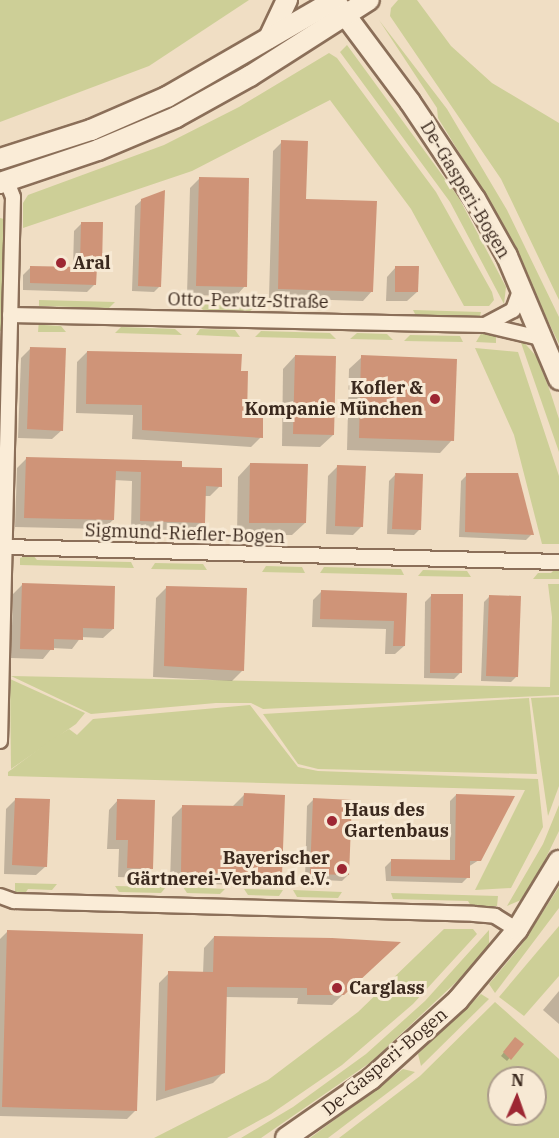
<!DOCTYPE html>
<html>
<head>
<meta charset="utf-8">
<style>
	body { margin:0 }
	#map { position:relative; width:559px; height:1138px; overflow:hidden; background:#f0dec4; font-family:"IBM Plex Serif",serif }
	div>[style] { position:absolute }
	.green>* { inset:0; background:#cdcf97 }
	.shadow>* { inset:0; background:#0003 }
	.building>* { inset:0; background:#cf9478 }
	.roads { filter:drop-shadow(2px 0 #8b6f59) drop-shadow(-2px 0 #8b6f59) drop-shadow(0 2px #8b6f59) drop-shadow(0 -2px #8b6f59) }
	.street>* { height:14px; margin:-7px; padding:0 7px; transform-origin:7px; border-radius:7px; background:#faecd7 }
	.secondary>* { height:20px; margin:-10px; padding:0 10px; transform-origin:10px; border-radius:10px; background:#faecd7 }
	.dots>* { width:16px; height:16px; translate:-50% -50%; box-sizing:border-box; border:3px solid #f7e9d4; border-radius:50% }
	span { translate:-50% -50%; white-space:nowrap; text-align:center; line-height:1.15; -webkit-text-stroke:6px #f7e9d4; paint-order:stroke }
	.street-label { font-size:18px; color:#3b291e }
	.poi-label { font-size:18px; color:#3b291e; font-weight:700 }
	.left { translate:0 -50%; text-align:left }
	.right { translate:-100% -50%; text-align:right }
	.north { position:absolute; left:487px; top:1066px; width:60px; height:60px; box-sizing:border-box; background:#f7e9d4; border:2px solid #ac9c8b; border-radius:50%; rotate:2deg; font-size:16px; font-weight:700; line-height:24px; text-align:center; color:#3b291e }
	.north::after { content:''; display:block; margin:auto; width:21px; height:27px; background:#9d2733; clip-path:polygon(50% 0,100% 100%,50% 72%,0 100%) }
</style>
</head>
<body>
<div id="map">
	<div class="green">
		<div style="clip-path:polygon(0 0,249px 0,149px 66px,0 122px)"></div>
		<div style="clip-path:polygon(398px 0,417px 0,451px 46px,492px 83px,559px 123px,559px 300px,501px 179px,390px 16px,391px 8px)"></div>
		<div style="clip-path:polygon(379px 20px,447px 109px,507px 210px,559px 317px,559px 344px,497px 214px,438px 118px,437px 108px)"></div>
		<div style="clip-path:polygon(347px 45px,459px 198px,506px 287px,504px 304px,450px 202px,340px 52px)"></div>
		<div style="clip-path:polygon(329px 53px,337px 58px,436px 192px,492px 292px,494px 300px,489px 306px,464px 306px,411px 209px,330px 100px,192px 171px,23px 228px,23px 203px,28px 195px,164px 145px,239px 107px)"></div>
		<div style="clip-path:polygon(0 218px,4px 219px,1px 331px,0 331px)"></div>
		<div style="clip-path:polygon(39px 300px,115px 302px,109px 308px,39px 306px)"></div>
		<div style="clip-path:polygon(197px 304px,256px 306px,249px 312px,203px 310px)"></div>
		<div style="clip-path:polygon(413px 310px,481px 312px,480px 316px,471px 317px,416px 316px)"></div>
		<div style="clip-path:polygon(39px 320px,44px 325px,61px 326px,66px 332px,38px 332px)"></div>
		<div style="clip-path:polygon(121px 327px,175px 329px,182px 335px,115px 333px)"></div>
		<div style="clip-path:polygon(200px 329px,235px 330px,240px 337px,196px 335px)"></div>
		<div style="clip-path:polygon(261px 331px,330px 333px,336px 339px,255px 337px)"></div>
		<div style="clip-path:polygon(482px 332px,496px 332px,496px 343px,476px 342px)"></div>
		<div style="clip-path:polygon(357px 333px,387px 334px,393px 340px,350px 339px)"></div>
		<div style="clip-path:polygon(410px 335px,460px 336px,463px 342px,404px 341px)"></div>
		<div style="clip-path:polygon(519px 337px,537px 357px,551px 394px,559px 419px,559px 452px)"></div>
		<div style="clip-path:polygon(475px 348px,518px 352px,559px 476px,559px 544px,542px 544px,514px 435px)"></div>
		<div style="clip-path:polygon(32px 554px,37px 560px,131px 562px,134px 568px,20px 565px,20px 558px)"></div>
		<div style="clip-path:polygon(155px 563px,203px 564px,207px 570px,151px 569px)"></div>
		<div style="clip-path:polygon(266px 566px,302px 567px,305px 573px,262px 572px)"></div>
		<div style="clip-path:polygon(324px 567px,401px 569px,404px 575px,320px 573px)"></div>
		<div style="clip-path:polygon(556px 568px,559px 568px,559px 579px,533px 579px,538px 573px,551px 573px)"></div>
		<div style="clip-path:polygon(423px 570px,467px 571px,471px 577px,418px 576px)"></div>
		<div style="clip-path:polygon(548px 584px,559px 584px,559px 695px,263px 709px,251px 703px,216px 703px,91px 714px,11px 676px,550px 687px,552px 617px)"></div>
		<div style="clip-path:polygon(10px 679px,85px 713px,76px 724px,11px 769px)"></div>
		<div style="clip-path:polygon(559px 697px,559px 786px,548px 816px,531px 698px)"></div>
		<div style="clip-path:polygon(529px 698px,537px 774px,318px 769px,298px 764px,263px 714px)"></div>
		<div style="clip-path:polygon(250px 705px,298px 767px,318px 771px,538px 779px,543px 827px,511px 888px,475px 890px,525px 790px,8px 776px,8px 772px,51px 740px,69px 729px,77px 735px,93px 719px)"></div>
		<div style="clip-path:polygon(559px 805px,559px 831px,538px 874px,521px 900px,507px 906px,543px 844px)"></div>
		<div style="clip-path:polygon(15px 883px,57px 884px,52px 890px,28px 889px,24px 895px,15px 892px)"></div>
		<div style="clip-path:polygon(115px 886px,166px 887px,161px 893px,119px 892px)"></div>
		<div style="clip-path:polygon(183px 887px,225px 889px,220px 894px,187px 893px)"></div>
		<div style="clip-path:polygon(559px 887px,559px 908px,495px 993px,489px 984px,520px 947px)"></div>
		<div style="clip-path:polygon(244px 889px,283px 890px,279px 896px,248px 895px)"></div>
		<div style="clip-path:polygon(293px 890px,342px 892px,338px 898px,297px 897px)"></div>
		<div style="clip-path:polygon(391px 893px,498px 896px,497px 906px,471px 906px,468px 901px,393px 899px)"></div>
		<div style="clip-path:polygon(559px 926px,559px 976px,524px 1016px,499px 997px)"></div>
		<div style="clip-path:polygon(444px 929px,473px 929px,477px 934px,413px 1004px,342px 1065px,271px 1114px,227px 1138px,154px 1138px,268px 1080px,358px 1012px)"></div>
		<div style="clip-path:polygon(489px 930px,489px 946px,469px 970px,371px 1062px,261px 1138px,241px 1138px,293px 1107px,366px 1054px,425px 1001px)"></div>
		<div style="clip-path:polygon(481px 994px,489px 999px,421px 1066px,418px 1054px)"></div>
		<div style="clip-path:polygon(evenodd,495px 1002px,559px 1059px,559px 1138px,339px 1138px,420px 1076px,495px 1002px,499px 1078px,535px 1078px,535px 1114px,499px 1114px,499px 1078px)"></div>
		<div style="clip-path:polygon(403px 1069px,415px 1072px,328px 1138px,310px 1138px)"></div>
	</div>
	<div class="shadow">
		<div style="clip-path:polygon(282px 142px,304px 200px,372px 291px,363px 301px,269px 298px,273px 151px)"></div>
		<div style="clip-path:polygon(199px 179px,245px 286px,236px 296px,187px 295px,190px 188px)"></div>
		<div style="clip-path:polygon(142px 200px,160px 286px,154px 292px,132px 291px,135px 206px)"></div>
		<div style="clip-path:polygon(82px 223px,101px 267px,95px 273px,95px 284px,87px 292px,23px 290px,23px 275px,31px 267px,73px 268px,74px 231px)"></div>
		<div style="clip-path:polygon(396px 267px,417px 292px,407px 301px,386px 301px,387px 277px)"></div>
		<div style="clip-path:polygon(30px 349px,62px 430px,52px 439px,18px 438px,21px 358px)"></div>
		<div style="clip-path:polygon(87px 352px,240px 372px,245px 419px,261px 437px,251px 447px,132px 439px,133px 415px,76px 413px,77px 362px)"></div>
		<div style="clip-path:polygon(295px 356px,333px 435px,320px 447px,282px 446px,283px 369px)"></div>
		<div style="clip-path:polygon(362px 357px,452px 440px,440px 453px,347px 450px,349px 369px)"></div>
		<div style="clip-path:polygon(26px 459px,180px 468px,220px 486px,210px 496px,204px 496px,203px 522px,194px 532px,131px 530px,132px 481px,114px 480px,113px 520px,103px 529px,15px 527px,17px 468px)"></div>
		<div style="clip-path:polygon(250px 464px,305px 523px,292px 535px,237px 535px,238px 477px)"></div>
		<div style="clip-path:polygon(337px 467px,362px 526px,353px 535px,326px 534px,328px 476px)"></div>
		<div style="clip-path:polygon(395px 475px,420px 529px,414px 535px,387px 534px,389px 481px)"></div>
		<div style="clip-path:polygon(467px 475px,532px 534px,526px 540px,459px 537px,461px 481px)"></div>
		<div style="clip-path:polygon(23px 584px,113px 629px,103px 638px,81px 637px,72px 649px,52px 648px,43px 659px,11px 658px,13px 594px)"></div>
		<div style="clip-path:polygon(167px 587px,243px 670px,232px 681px,153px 677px,156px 598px)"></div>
		<div style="clip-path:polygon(321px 592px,405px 595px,404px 646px,395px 654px,385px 654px,386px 629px,312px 627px,313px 600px)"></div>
		<div style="clip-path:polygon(431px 596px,460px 673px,454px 679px,424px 678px,425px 602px)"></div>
		<div style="clip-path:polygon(490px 596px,517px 676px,511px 682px,481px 681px,484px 602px)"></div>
		<div style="clip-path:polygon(244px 795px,280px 875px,269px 886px,170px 883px,172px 817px,183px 806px,233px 806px)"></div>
		<div style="clip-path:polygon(456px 795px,479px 860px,468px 867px,468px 877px,462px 883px,386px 881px,385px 867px,391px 861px,450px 862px,450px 801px)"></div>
		<div style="clip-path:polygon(15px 800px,46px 866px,36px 875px,4px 874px,6px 809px)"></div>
		<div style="clip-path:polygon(118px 800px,151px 868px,142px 878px,118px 877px,119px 849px,107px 849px,109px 810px)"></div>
		<div style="clip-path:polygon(313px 800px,348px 875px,342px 881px,305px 879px,307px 806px)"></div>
		<div style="clip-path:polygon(8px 931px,136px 1110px,127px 1119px,0 1116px,0 939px)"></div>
		<div style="clip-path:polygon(214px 937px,397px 943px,332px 1005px,297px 1004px,298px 998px,225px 997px,224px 1072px,213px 1083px,156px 1101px,159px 983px,169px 973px,203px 974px,204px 948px)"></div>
		<div style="clip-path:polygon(559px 991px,559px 1024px,543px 1010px)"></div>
		<div style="clip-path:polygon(513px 1041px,522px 1044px,507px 1061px,501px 1056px)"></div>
	</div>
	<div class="building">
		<div style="clip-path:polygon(281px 140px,308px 141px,306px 199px,377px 201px,373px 292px,278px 289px)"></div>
		<div style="clip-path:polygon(199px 177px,249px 178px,247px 287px,196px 286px)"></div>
		<div style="clip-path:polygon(165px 190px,161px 287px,138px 286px,141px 199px)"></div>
		<div style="clip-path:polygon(81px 222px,103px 222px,102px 267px,97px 267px,96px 285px,30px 283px,30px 266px,80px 267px)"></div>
		<div style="clip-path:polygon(395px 266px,419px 266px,418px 292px,395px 292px)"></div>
		<div style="clip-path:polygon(30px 347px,66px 348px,63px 431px,27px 429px)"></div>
		<div style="clip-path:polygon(87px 351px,242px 354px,241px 371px,248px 371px,247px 417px,263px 418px,263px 438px,142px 430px,142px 405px,86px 404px)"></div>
		<div style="clip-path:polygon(295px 355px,336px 356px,334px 435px,293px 434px)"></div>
		<div style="clip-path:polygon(361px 355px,457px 359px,454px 441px,359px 438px)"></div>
		<div style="clip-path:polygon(26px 457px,182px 461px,182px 467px,222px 468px,222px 487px,206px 486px,205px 523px,140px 521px,141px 472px,116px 471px,114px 520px,24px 518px)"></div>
		<div style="clip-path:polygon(250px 463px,308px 464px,306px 523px,249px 523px)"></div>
		<div style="clip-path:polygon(337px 465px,366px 466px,363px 527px,335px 526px)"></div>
		<div style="clip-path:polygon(395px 473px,423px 474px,421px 530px,392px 529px)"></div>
		<div style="clip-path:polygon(466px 473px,518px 473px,534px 535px,465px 532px)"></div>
		<div style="clip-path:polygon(22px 583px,115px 586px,114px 629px,83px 628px,83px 640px,54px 639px,54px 650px,20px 649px)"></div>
		<div style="clip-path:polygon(166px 586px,247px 588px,244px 671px,164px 666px)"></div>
		<div style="clip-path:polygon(321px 590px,407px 593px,405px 646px,393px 646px,394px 621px,320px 619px)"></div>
		<div style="clip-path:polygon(431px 594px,463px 594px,462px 673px,430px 673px)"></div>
		<div style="clip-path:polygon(489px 595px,521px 596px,518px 677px,486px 676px)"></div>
		<div style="clip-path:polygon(244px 793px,285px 795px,282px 876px,181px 872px,182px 805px,243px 806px)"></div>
		<div style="clip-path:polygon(456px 794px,515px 796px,481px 861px,470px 861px,470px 878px,391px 876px,391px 859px,455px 860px)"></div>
		<div style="clip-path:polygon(15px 798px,50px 799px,47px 867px,12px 865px)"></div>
		<div style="clip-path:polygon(313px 798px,352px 800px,349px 875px,310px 874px)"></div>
		<div style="clip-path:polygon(117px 799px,155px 800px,153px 869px,127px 868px,128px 840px,116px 840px)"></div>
		<div style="clip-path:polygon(7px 930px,143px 934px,137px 1111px,2px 1107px)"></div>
		<div style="clip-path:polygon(214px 936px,332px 938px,401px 942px,344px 995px,307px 995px,307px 988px,227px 987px,225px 1073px,165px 1091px,168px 971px,213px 972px)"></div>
		<div style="clip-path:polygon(515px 1037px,524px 1044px,511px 1060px,503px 1052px)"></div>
	</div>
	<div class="roads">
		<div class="street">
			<div style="left:10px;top:315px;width:475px;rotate:1.2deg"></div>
			<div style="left:485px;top:325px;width:61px;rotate:13.3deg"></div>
			<div style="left:485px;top:325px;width:32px;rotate:-28deg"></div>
			<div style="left:513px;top:310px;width:23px;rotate:-70deg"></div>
			<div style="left:5px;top:547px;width:554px;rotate:1.55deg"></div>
			<div style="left:0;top:741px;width:544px;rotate:-88.63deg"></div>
			<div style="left:13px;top:197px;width:17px;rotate:-111deg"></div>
			<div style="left:0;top:896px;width:15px;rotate:20deg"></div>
			<div style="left:14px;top:901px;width:460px;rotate:1.6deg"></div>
			<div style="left:474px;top:914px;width:21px;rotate:5deg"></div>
			<div style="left:495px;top:916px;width:26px;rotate:32deg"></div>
		</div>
		<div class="secondary">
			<div style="left:334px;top:0;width:127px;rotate:53.3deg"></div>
			<div style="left:410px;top:102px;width:117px;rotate:56.2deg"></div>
			<div style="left:475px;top:199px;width:65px;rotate:60.7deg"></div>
			<div style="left:507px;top:256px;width:134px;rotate:67.1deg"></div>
			<div style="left:269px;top:38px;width:42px;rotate:-64.7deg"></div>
			<div style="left:0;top:159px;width:96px;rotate:-17.7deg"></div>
			<div style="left:91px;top:130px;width:83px;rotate:-23.5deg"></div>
			<div style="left:167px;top:97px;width:194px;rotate:-30deg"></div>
			<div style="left:0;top:183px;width:103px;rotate:-18.6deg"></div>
			<div style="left:98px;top:150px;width:85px;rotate:-22.9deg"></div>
			<div style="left:176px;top:117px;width:85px;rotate:-29deg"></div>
			<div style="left:250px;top:76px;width:141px;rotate:-32.6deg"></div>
			<div style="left:286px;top:1138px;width:103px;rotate:-34.8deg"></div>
			<div style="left:371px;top:1079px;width:118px;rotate:-42.2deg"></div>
			<div style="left:458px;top:1000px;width:92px;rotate:-49.9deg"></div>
			<div style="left:517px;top:930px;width:81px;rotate:-58.7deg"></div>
		</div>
	</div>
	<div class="dots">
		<div style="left:61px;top:263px;background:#9d2733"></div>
		<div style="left:435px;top:399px;background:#9d2733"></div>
		<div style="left:332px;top:821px;background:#9d2733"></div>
		<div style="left:342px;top:869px;background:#9d2733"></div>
		<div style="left:337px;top:988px;background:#9d2733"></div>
	</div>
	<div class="street-label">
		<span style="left:465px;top:190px;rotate:59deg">De-Gasperi-Bogen</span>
		<span style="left:248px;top:301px;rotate:1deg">Otto-Perutz-Straße</span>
		<span style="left:185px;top:534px;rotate:2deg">Sigmund-Riefler-Bogen</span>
		<span style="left:385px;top:1062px;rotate:-40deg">De-Gasperi-Bogen</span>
	</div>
	<div class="poi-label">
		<span class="left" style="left:73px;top:263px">Aral</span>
		<span class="right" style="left:423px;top:399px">Kofler &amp;<br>Kompanie München</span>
		<span class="left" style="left:344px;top:821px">Haus des<br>Gartenbaus</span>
		<span class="right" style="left:330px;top:869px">Bayerischer<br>Gärtnerei-Verband e.V.</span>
		<span class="left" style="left:349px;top:988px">Carglass</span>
	</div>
	<div class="north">N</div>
</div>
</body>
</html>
